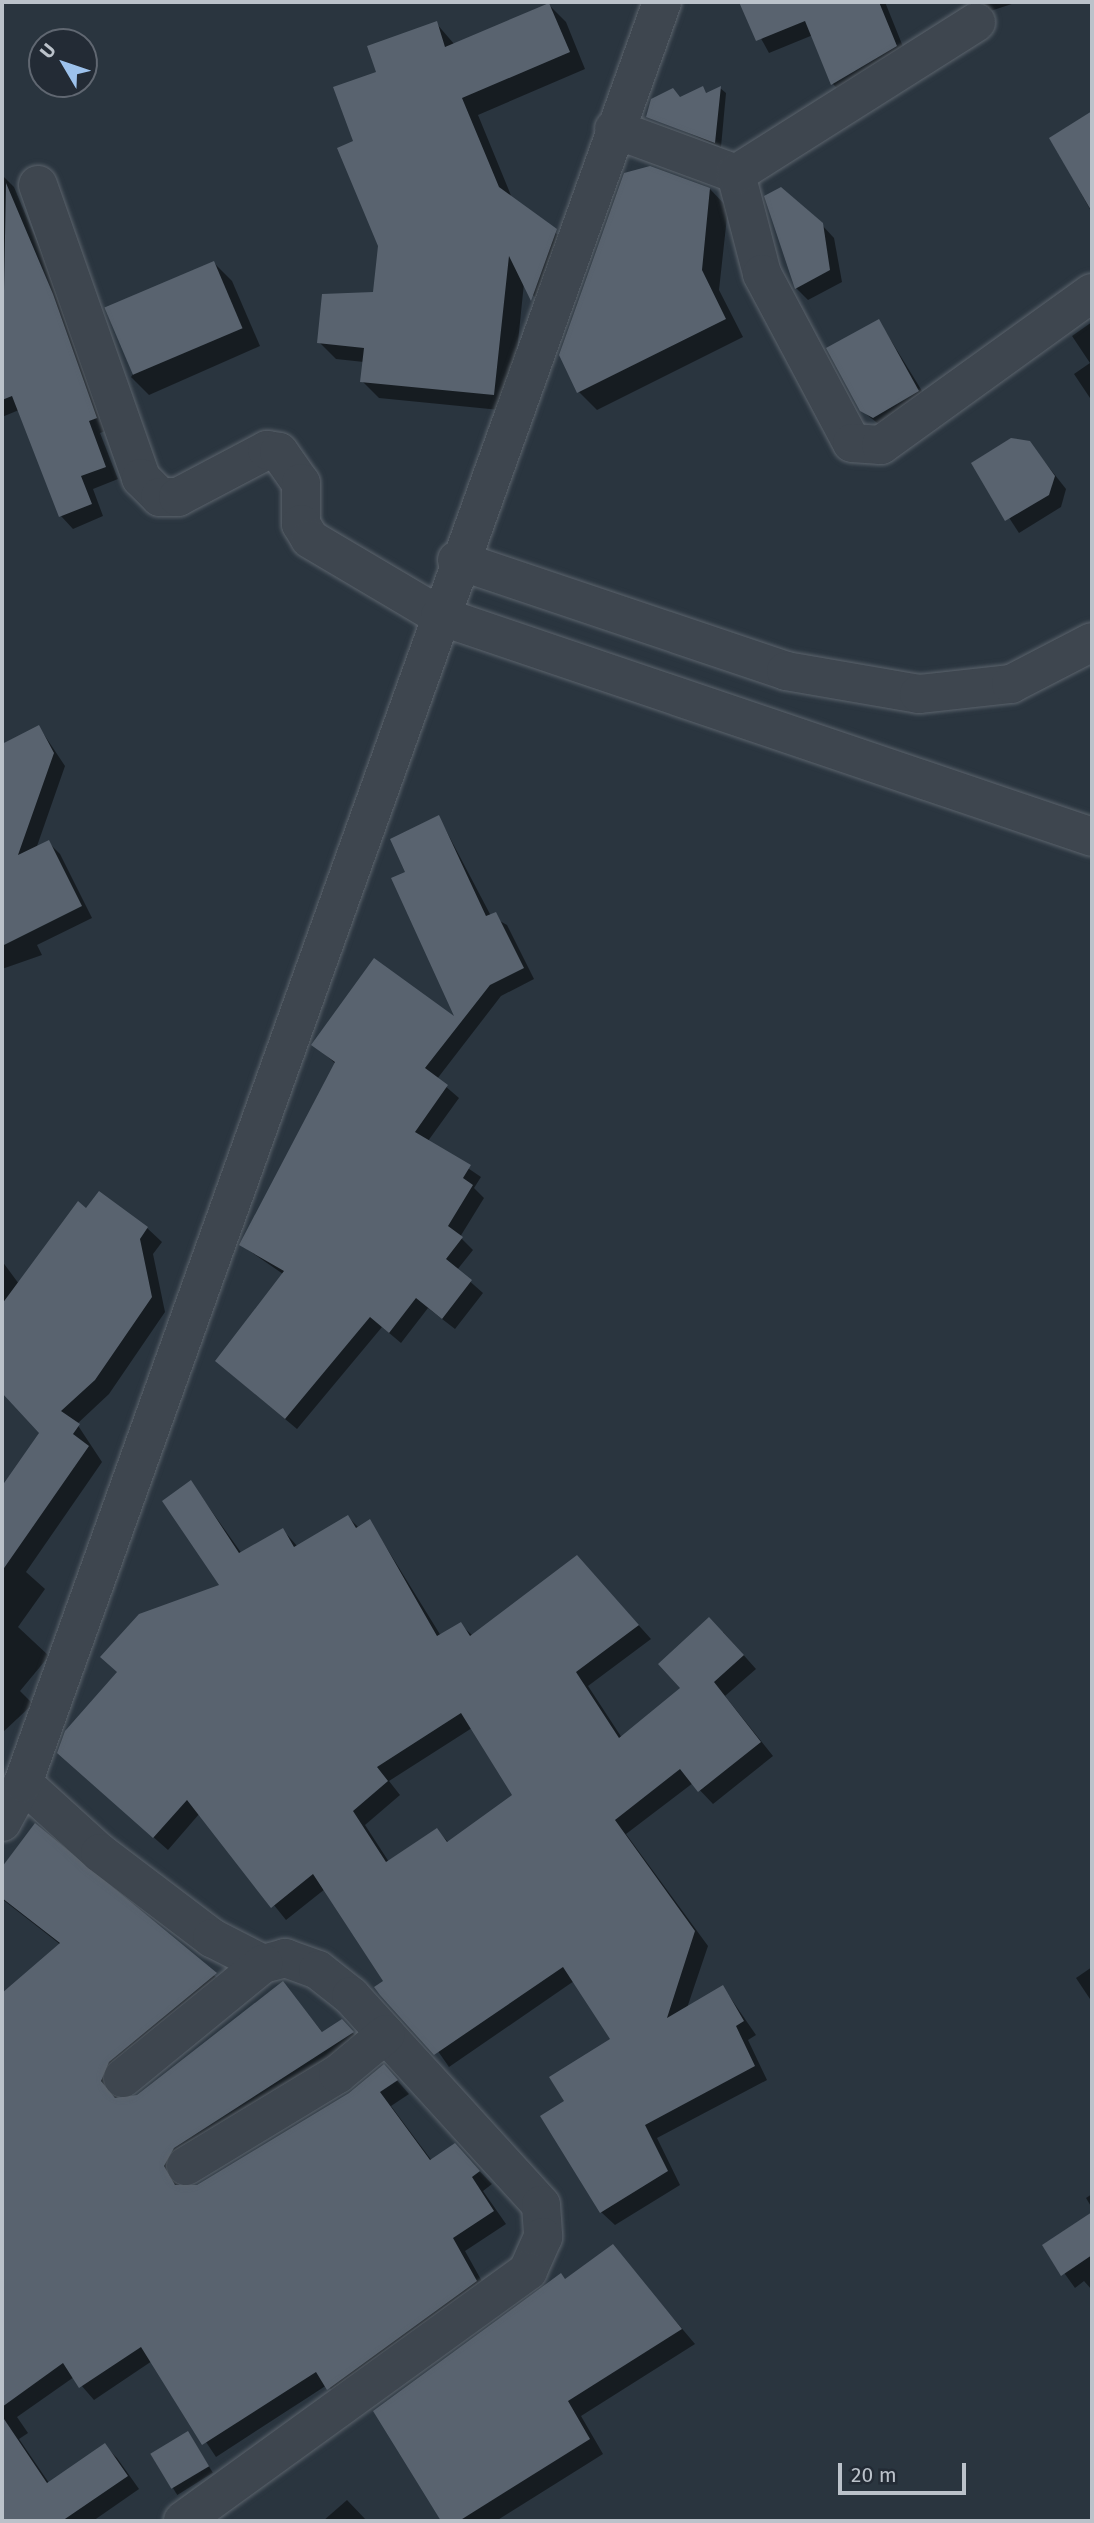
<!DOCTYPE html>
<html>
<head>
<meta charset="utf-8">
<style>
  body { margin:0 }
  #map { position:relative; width:1094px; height:2523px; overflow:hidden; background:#2a353f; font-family:"Fira Sans",sans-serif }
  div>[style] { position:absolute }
  .shadow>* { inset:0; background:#0007; transform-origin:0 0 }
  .building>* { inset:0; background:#59636f; transform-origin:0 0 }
  .roads { filter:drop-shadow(0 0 2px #5c646d) drop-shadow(0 0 2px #5c646d) }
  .street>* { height:38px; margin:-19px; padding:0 19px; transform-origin:19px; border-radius:19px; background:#3e464f }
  span { translate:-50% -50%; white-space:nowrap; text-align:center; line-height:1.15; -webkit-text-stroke:6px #232b35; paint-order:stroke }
  .frame { position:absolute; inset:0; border:4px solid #bbc2ca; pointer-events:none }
  .north { position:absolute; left:28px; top:28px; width:70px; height:70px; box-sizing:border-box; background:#232b35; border:2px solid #606771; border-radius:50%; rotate:309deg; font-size:19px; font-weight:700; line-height:28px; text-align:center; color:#bbc2ca }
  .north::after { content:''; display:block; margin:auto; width:24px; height:32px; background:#9dc2ec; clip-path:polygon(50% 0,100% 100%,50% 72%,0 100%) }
  .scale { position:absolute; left:838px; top:2463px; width:128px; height:32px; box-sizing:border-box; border:4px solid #bbc2ca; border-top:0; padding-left:9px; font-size:21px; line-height:24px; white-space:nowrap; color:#bbc2ca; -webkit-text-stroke:5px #232b35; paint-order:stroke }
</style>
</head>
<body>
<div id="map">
  <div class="shadow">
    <i style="clip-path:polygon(741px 2px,885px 2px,908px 59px,845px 97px,833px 84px,813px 35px,769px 53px)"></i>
    <i style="clip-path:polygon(969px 2px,1018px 2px,981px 14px)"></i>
    <i style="clip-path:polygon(549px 5px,566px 22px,585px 69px,478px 115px,512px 198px,573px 247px,549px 316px,524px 283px,511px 411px,379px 398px,362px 381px,364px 362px,336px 359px,319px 342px,375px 293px,380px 246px,355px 142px,379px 73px,436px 23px,455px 45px)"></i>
    <i style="clip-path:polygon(720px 88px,726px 93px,721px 147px,647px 115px)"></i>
    <i style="clip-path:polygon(1092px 113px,1092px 213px,1051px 139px)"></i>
    <i style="clip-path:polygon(2px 175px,14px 187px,65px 308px,108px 430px,100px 433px,118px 479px,93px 489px,103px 516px,73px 529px,61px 516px,19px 410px,2px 417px)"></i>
    <i style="clip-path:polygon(710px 189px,728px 208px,719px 290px,743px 337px,597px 410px,579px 392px)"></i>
    <i style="clip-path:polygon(821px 224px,834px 238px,842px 282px,808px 300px,796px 288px)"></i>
    <i style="clip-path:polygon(214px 263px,232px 281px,260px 346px,149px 395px,131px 377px)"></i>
    <i style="clip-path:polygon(879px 321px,930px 404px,886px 430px,861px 410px)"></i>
    <i style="clip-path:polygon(1092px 322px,1092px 401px,1074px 374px,1090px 363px,1072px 336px)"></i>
    <i style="clip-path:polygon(1029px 442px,1066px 489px,1061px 507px,1019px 533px,974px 464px)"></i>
    <i style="clip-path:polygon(39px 727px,65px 766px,36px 849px,48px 842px,60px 854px,92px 918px,37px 945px,42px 955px,2px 969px,2px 746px)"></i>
    <i style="clip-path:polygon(439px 817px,491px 916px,507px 925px,534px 979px,501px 996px,437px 1079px,459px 1098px,428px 1141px,481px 1177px,474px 1188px,484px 1198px,460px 1237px,473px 1250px,457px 1270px,483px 1293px,455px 1329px,428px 1308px,401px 1343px,382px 1327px,297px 1429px,229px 1372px,283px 1274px,241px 1245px,336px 1064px,314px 1045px,458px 1022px,407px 872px)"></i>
    <i style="clip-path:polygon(87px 1211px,147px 1228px,162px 1242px,153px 1254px,165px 1312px,109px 1394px,77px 1424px,102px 1462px,26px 1572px,45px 1589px,18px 1627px,49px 1656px,20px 1691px,33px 1704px,2px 1733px,2px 1489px,41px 1433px,2px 1390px,2px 1261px,19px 1284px)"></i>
    <i style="clip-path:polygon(evenodd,191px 1482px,242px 1554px,283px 1530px,298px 1547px,348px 1517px,359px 1528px,370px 1521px,441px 1636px,460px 1624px,473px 1636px,590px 1571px,651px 1639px,588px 1686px,622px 1738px,683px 1689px,723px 1632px,756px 1669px,725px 1696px,773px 1756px,713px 1804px,693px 1783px,626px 1834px,708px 1946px,687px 2008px,723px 1987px,756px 2035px,748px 2040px,767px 2080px,657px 2138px,680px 2185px,615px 2225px,601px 2212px,567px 2101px,612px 2040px,574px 1981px,449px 2067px,325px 1889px,286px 1920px,200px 1813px,168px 1850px,73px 1766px,221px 1586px,191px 1482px,472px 1728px,514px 1796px,449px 1843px,437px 1830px,389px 1862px,365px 1825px,400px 1795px,389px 1781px,472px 1728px)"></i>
    <i style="clip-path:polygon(35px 1826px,228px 1987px,121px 2074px,117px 2100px,138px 2097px,283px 1983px,323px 2033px,342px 2021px,365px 2046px,176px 2180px,180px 2186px,198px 2186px,396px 2079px,409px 2094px,391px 2106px,432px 2161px,467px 2158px,492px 2184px,483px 2191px,506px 2224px,465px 2251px,489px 2294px,341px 2401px,327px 2385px,216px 2457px,152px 2361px,94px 2400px,74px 2377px,17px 2417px,28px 2433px,19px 2439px,49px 2483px,104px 2445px,117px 2458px,139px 2489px,93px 2521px,2px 2521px,2px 1996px,61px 1945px,2px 1899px,2px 1870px)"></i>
    <i style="clip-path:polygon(1092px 1967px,1092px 2002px,1076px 1978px)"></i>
    <i style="clip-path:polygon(1092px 2194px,1092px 2208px,1086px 2198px)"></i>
    <i style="clip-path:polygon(1092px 2214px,1092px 2290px,1084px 2281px,1075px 2288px,1044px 2245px)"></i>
    <i style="clip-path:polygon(613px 2247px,695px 2344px,581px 2416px,603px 2454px,496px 2521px,443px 2521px,375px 2411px)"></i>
    <i style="left:188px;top:2433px;width:47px;height:42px;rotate:58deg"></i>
    <i style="clip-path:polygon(347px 2500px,367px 2521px,323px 2521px)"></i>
  </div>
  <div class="building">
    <i style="clip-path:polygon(739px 2px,879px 2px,897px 46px,831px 85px,805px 21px,756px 41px)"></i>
    <i style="clip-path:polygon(549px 3px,570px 52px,462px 98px,499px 187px,557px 229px,531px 301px,509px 256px,494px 395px,360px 382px,364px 348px,317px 343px,322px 294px,373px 292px,378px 246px,337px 148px,353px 141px,333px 87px,376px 72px,367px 46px,437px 21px,445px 47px)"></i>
    <i style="clip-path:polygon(703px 86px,706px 93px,721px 86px,715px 143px,646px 117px,651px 99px,673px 88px,680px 97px)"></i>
    <i style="clip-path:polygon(1092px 111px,1092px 212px,1049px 138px)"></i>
    <i style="clip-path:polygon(650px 166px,710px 188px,702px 270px,726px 319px,577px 393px,559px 355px,624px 173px)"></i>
    <i style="clip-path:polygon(6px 183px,53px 294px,97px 418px,89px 421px,106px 467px,81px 476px,92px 504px,59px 517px,12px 396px,2px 400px)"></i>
    <i style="clip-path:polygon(781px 187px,823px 223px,830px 270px,795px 289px,764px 196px)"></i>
    <i style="left:214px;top:261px;width:73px;height:119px;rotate:67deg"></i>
    <i style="clip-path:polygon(879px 319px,919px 391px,873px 418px,860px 411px,826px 348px)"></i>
    <i style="clip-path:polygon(1011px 438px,1030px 441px,1055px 476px,1049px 495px,1005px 521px,971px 463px)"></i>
    <i style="clip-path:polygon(39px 725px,54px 753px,18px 855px,49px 840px,82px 906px,2px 946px,2px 744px)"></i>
    <i style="clip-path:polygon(439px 815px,486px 916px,496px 912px,524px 968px,490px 985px,425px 1068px,448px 1085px,415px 1132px,471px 1165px,463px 1178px,473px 1185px,448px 1226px,463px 1237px,446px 1259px,472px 1280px,442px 1319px,416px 1298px,389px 1333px,370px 1317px,285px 1419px,215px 1361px,284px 1271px,239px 1245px,335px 1062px,311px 1045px,374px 958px,454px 1016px,391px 878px,405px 872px,390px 839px)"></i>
    <i style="clip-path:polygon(99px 1191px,148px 1227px,140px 1239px,152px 1297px,95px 1380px,61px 1411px,80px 1424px,73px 1434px,89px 1446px,2px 1571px,2px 1486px,39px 1433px,2px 1393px,2px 1304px,78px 1201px,86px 1208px)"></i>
    <i style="clip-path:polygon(evenodd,191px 1480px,239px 1553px,283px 1528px,294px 1547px,348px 1515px,356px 1528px,370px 1519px,437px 1636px,461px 1622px,470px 1636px,577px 1555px,639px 1625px,576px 1672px,619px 1738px,680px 1688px,658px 1664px,709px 1617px,744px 1655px,714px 1682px,761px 1742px,698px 1792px,680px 1769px,615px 1820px,695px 1931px,667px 2018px,723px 1985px,744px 2021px,736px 2026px,755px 2066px,645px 2125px,668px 2171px,600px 2213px,540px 2116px,564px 2101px,549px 2077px,610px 2039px,563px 1967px,434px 2055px,380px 1995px,374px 1987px,383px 1981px,313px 1874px,271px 1908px,187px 1800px,153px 1838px,57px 1753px,65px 1731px,117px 1672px,100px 1657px,139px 1614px,219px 1585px,162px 1501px,191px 1480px,461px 1713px,512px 1795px,447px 1842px,437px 1828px,386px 1862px,353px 1811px,388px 1781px,377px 1767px,461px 1713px)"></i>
    <i style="clip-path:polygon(35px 1823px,217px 1973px,109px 2062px,101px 2081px,115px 2098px,137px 2095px,283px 1981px,322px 2032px,342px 2019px,354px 2032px,174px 2148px,164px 2166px,175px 2185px,197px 2185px,349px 2093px,384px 2064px,398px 2080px,380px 2092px,430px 2160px,455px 2143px,480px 2171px,472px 2177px,494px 2211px,453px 2238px,477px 2281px,327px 2390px,316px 2372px,202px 2445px,141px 2347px,79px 2388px,63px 2363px,2px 2407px,2px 1993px,60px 1943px,2px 1898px,2px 1867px)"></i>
    <i style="clip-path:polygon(1092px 2212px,1092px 2255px,1061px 2276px,1042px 2245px)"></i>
    <i style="clip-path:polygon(613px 2244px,682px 2329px,568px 2401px,590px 2439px,459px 2521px,441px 2521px,373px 2411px,561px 2273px,565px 2279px)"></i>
    <i style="clip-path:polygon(2px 2416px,47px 2483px,105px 2443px,128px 2476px,62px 2521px,2px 2521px)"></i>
    <i style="left:188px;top:2431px;width:41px;height:44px;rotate:59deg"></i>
  </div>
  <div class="roads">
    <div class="street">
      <i style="left:614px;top:129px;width:130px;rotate:20.2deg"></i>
      <i style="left:736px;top:174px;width:103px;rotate:75.4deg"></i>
      <i style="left:762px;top:274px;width:191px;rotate:62deg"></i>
      <i style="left:852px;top:443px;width:29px;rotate:4deg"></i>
      <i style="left:881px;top:445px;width:260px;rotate:-35.8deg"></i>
      <i style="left:736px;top:174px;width:284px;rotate:-32.3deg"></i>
      <i style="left:38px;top:185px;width:311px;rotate:70.6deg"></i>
      <i style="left:141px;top:478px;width:27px;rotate:45deg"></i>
      <i style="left:160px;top:497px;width:18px"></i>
      <i style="left:178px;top:497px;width:101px;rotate:-27.8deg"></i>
      <i style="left:267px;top:450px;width:12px;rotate:9deg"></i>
      <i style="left:279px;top:452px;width:38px;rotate:55deg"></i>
      <i style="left:301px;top:483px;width:41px;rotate:90deg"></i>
      <i style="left:301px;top:524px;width:17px;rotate:59deg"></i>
      <i style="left:310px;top:539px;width:151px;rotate:30.6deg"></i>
      <i style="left:440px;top:616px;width:688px;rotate:18.72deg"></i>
      <i style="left:457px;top:560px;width:347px;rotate:18.6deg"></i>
      <i style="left:786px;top:671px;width:135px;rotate:9.8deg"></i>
      <i style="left:919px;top:694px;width:93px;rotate:-6.2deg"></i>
      <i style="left:1011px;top:684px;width:91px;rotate:-27.4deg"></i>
      <i style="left:23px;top:1783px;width:104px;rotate:42.3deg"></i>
      <i style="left:100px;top:1853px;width:141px;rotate:37.2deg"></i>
      <i style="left:212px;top:1938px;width:57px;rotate:27deg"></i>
      <i style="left:263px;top:1964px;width:23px;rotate:-15deg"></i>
      <i style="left:285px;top:1958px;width:35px;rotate:20deg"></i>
      <i style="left:318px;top:1970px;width:42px;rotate:38.2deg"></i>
      <i style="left:351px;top:1996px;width:282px;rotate:47.7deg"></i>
      <i style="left:541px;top:2205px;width:32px;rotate:86deg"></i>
      <i style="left:543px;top:2237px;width:37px;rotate:114deg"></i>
      <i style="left:528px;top:2271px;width:426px;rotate:144.1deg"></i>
      <i style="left:2px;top:1822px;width:44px;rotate:-61.7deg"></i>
      <i style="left:23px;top:1783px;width:1892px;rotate:-70.26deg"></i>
      <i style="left:123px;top:2078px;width:181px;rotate:-39.2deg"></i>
      <i style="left:186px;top:2166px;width:178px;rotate:-31.2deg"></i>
      <i style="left:338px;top:2074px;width:62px;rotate:-39.8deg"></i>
    </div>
  </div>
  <div class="frame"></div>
  <div class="north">U</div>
  <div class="scale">20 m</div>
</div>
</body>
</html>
